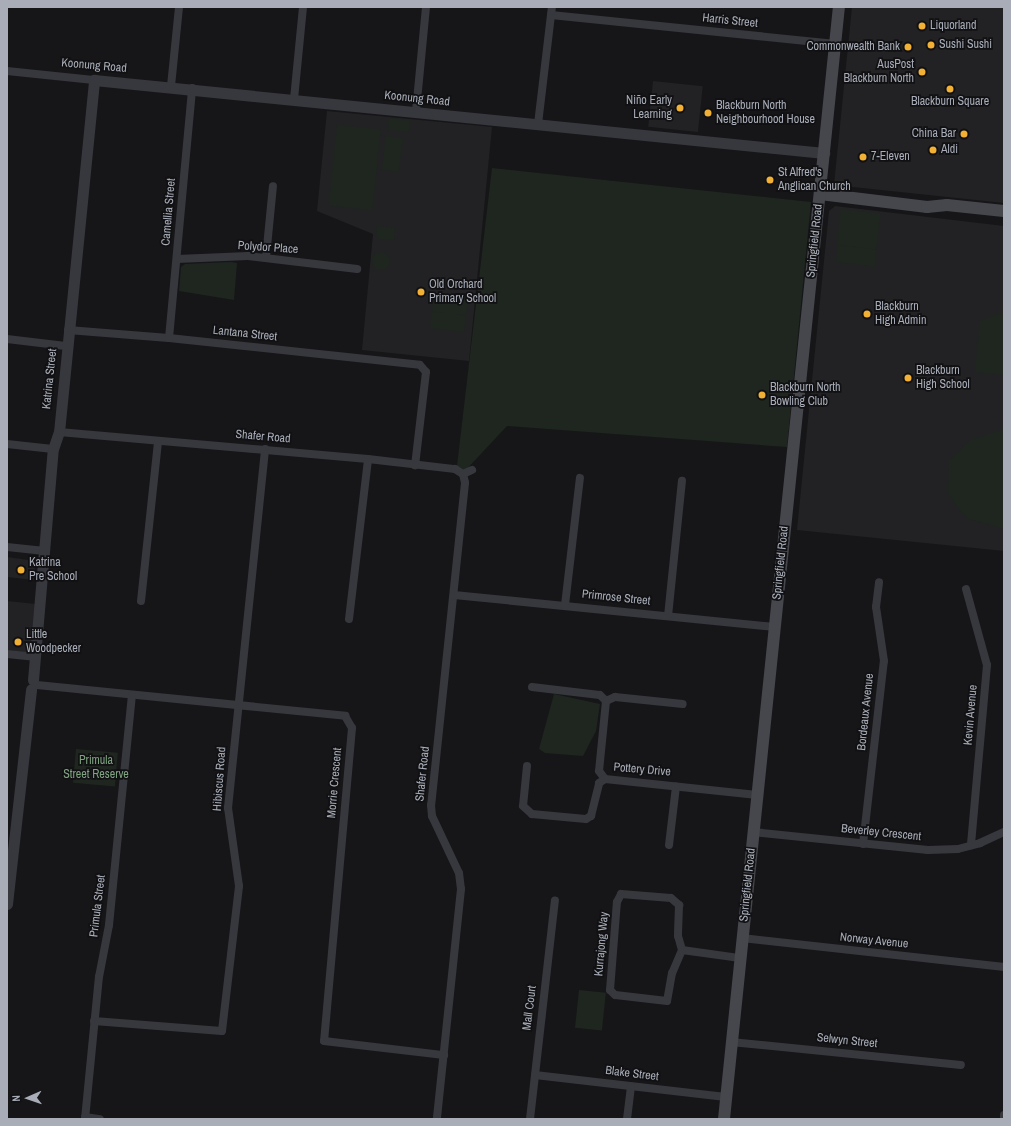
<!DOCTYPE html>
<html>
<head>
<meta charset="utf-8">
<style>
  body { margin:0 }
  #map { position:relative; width:1011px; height:1126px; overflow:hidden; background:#161618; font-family:"Archivo Narrow",sans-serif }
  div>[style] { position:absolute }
  .built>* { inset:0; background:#222225; transform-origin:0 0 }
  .green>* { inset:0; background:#1e261f; transform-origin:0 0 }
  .round { border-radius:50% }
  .minor>* { height:8px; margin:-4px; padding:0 4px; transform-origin:4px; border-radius:4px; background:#37383d }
  .tertiary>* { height:11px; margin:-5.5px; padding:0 5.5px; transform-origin:5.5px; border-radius:5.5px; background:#37383d }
  .secondary>* { height:12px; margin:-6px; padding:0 6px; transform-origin:6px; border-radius:6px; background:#45474d }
  .dots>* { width:11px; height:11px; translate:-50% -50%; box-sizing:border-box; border:2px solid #111113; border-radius:50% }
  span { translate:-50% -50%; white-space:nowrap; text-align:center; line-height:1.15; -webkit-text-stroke:3.5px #111113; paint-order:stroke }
  .street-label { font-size:12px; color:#a8adb8 }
  .poi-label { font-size:12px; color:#a8adb8 }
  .left { translate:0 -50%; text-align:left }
  .right { translate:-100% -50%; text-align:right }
  .park-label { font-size:12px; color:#7fa381 }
  .frame { position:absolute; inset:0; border:8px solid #a8adb8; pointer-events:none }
  .north { position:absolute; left:8px; top:1078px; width:40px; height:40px; -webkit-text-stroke:3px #111113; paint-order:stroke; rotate:268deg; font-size:11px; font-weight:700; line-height:16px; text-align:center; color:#a8adb8 }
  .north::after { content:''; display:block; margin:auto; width:14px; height:18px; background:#a8adb8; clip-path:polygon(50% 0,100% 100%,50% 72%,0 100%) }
</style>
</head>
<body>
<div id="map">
  <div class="built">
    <i style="clip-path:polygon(852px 7px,1004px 7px,1004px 203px,834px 185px)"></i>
    <i style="left:653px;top:81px;width:50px;height:46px;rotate:6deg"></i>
    <i style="clip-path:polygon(327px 111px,492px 127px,469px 361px,362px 350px,373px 234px,317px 211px)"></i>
    <i style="clip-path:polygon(835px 206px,1004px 226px,1004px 551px,797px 530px,829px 211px)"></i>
    <i style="clip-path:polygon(7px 557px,35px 561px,34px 580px,7px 577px)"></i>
    <i style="clip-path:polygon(7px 601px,36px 604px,31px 653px,7px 650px)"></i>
  </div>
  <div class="green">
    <i style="left:389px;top:118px;width:21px;height:12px;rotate:5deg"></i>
    <i style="left:337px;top:125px;width:44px;height:81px;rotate:6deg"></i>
    <i style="left:386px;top:136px;width:17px;height:34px;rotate:7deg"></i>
    <i style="clip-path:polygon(492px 168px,811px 202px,787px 447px,507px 426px,464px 472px,457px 466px)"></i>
    <i style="left:841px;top:209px;width:40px;height:36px;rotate:7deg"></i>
    <i style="clip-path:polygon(377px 226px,395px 228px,394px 240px,380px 239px,376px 235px)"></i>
    <i style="left:838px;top:245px;width:39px;height:17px;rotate:7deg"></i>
    <i class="round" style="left:372px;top:252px;width:18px;height:18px"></i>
    <i style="clip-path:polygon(231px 262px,237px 263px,234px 300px,179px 291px,181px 267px,185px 264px)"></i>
    <i style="clip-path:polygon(434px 295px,468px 299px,466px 315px,455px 314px,466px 316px,464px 332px,430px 328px,432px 312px,443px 313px,432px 311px)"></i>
    <i style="clip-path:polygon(1004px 312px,1004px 375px,975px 372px,980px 321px)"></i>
    <i style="clip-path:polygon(1004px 429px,1004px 529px,969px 519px,959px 510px,948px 493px,949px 461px,971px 440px)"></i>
    <i style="clip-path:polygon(554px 694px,600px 704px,596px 731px,583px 756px,545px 753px,539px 749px)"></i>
    <i style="left:76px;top:749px;width:42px;height:34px;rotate:5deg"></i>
    <i style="left:579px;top:990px;width:27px;height:38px;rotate:6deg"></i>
  </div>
  <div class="minor">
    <i style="left:551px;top:15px;width:286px;rotate:5.8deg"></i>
    <i style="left:7px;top:71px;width:87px;rotate:5.9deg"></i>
    <i style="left:171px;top:86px;width:79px;rotate:-84.2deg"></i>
    <i style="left:294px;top:99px;width:92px;rotate:-84.4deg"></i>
    <i style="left:416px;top:111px;width:104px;rotate:-84.5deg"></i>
    <i style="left:538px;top:124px;width:118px;rotate:-83.2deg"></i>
    <i style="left:266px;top:257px;width:71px;rotate:-84.4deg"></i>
    <i style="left:177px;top:259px;width:71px;rotate:-2.4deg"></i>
    <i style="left:248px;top:256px;width:110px;rotate:6.8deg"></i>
    <i style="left:68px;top:330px;width:101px;rotate:4.5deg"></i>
    <i style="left:169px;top:338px;width:252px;rotate:6.1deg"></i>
    <i style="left:420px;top:365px;width:9px;rotate:49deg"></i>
    <i style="left:426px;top:372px;width:94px;rotate:96.7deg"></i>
    <i style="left:169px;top:338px;width:251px;rotate:-84.7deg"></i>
    <i style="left:7px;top:339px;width:59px;rotate:6.8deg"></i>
    <i style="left:59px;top:432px;width:310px;rotate:5deg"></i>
    <i style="left:368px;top:459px;width:88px;rotate:6.6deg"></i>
    <i style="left:455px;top:469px;width:9px;rotate:32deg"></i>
    <i style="left:463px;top:474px;width:9px;rotate:77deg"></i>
    <i style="left:465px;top:483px;width:324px;rotate:96deg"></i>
    <i style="left:431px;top:805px;width:11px;rotate:85deg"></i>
    <i style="left:432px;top:816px;width:63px;rotate:64.7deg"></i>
    <i style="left:459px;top:873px;width:16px;rotate:83deg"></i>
    <i style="left:461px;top:889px;width:231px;rotate:96deg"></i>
    <i style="left:7px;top:444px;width:46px;rotate:6.2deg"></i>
    <i style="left:463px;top:474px;width:10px;rotate:-24deg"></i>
    <i style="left:7px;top:547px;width:38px;rotate:6deg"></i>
    <i style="left:966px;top:589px;width:79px;rotate:74.6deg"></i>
    <i style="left:987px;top:665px;width:181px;rotate:95.1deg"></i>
    <i style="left:454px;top:595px;width:323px;rotate:5.7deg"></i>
    <i style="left:141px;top:601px;width:160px;rotate:-83.9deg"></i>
    <i style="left:565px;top:605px;width:128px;rotate:-83.3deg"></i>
    <i style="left:668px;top:616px;width:136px;rotate:-84.1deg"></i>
    <i style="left:349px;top:619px;width:161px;rotate:-83.2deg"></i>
    <i style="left:7px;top:654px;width:27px;rotate:6deg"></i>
    <i style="left:37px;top:685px;width:310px;rotate:5.7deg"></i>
    <i style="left:345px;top:716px;width:14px;rotate:60deg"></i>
    <i style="left:352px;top:728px;width:314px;rotate:95.1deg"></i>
    <i style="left:324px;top:1041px;width:121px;rotate:6.7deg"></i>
    <i style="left:532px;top:687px;width:68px;rotate:6.7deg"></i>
    <i style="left:600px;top:695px;width:8px;rotate:45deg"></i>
    <i style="left:606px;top:701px;width:10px;rotate:-24deg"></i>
    <i style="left:615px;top:697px;width:68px;rotate:5.9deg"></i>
    <i style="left:606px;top:701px;width:70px;rotate:95.7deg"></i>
    <i style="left:599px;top:771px;width:10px;rotate:53deg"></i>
    <i style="left:605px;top:779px;width:153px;rotate:6deg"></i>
    <i style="left:527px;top:766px;width:40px;rotate:95.7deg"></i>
    <i style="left:523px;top:806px;width:12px;rotate:42deg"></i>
    <i style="left:532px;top:814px;width:54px;rotate:5.3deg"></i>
    <i style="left:586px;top:819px;width:6px;rotate:-31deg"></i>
    <i style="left:591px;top:816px;width:34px;rotate:-76deg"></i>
    <i style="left:599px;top:783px;width:7px;rotate:-34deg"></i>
    <i style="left:753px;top:832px;width:176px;rotate:5.9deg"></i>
    <i style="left:928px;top:850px;width:30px;rotate:-2deg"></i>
    <i style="left:958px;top:849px;width:23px;rotate:-15deg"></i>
    <i style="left:980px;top:843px;width:26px;rotate:-25deg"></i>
    <i style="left:863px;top:844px;width:184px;rotate:-83.5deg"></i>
    <i style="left:884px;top:661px;width:55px;rotate:-98.4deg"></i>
    <i style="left:876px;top:607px;width:25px;rotate:-83deg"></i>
    <i style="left:669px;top:845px;width:59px;rotate:-83.2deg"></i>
    <i style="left:621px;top:894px;width:50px;rotate:4.6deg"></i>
    <i style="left:671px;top:898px;width:11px;rotate:41deg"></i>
    <i style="left:679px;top:905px;width:31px;rotate:92deg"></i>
    <i style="left:678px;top:936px;width:15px;rotate:74deg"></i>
    <i style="left:682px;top:950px;width:25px;rotate:113deg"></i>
    <i style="left:672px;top:973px;width:28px;rotate:100deg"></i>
    <i style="left:667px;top:1001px;width:52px;rotate:-173.4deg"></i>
    <i style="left:615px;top:995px;width:7px;rotate:-135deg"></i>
    <i style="left:610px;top:990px;width:88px;rotate:-85.5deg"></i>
    <i style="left:617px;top:902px;width:9px;rotate:-63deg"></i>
    <i style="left:742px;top:938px;width:264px;rotate:6.3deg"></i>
    <i style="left:682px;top:950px;width:59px;rotate:7.9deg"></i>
    <i style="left:94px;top:1021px;width:128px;rotate:4.5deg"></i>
    <i style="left:222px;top:1031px;width:146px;rotate:-83.3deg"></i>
    <i style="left:239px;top:886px;width:79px;rotate:-98deg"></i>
    <i style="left:228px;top:808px;width:361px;rotate:-84.1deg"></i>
    <i style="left:731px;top:1042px;width:231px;rotate:5.7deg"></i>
    <i style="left:535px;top:1075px;width:192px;rotate:6.6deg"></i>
    <i style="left:85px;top:1117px;width:15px;rotate:8deg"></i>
    <i style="left:85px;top:1119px;width:143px;rotate:-84.4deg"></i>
    <i style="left:99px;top:977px;width:53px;rotate:-79.1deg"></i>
    <i style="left:109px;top:925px;width:231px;rotate:-84.3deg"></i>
    <i style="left:530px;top:1119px;width:220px;rotate:-83.5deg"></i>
    <i style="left:627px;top:1119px;width:33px;rotate:-83deg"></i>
    <i style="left:1004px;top:1119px;width:4px;rotate:-90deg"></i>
  </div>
  <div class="tertiary">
    <i style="left:33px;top:680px;width:232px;rotate:-85.1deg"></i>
    <i style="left:53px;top:449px;width:18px;rotate:-71deg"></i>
    <i style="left:59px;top:432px;width:354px;rotate:-84.3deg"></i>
    <i style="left:94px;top:80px;width:734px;rotate:5.71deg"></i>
    <i style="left:7px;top:904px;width:216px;rotate:-83.6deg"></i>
  </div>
  <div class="secondary">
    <i style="left:820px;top:194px;width:108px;rotate:6.9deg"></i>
    <i style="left:927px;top:207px;width:20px;rotate:-6deg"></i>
    <i style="left:947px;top:205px;width:57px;rotate:6deg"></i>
    <i style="left:724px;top:1119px;width:1118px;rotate:-84.1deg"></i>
  </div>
  <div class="dots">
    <i style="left:922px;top:26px;background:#f2b134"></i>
    <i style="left:931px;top:45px;background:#f2b134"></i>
    <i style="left:908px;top:47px;background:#f2b134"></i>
    <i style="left:922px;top:72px;background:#f2b134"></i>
    <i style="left:950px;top:89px;background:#f2b134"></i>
    <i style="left:680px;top:108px;background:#f2b134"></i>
    <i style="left:708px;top:113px;background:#f2b134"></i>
    <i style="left:964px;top:134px;background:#f2b134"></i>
    <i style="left:933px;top:150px;background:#f2b134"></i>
    <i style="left:863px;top:157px;background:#f2b134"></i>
    <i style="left:770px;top:180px;background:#f2b134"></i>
    <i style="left:421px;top:292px;background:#f2b134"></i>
    <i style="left:867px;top:314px;background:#f2b134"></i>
    <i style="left:908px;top:378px;background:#f2b134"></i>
    <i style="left:762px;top:395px;background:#f2b134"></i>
    <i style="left:21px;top:570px;background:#f2b134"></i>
    <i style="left:18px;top:642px;background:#f2b134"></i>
  </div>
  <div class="street-label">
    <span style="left:730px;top:21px;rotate:6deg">Harris Street</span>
    <span style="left:94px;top:66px;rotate:5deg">Koonung Road</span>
    <span style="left:417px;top:99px;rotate:6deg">Koonung Road</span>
    <span style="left:169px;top:212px;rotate:-85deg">Camellia Street</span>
    <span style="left:815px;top:241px;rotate:-84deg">Springfield Road</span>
    <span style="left:268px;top:248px;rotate:4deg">Polydor Place</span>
    <span style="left:245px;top:334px;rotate:6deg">Lantana Street</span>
    <span style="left:50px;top:379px;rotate:-84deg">Katrina Street</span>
    <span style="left:263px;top:437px;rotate:5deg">Shafer Road</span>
    <span style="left:781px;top:563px;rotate:-84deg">Springfield Road</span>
    <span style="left:616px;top:598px;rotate:6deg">Primrose Street</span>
    <span style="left:866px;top:712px;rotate:-84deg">Bordeaux Avenue</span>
    <span style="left:971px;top:715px;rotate:-85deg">Kevin Avenue</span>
    <span style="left:642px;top:770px;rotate:5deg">Pottery Drive</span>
    <span style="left:423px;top:774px;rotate:-84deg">Shafer Road</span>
    <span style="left:220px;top:779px;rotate:-86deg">Hibiscus Road</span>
    <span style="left:335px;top:783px;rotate:-85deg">Morrie Crescent</span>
    <span style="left:881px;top:833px;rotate:6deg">Beverley Crescent</span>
    <span style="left:748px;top:885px;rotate:-84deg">Springfield Road</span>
    <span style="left:98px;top:906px;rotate:-83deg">Primula Street</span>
    <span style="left:874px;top:941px;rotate:6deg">Norway Avenue</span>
    <span style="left:602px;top:944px;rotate:-85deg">Kurrajong Way</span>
    <span style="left:530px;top:1008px;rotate:-83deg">Mall Court</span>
    <span style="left:847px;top:1041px;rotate:6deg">Selwyn Street</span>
    <span style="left:632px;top:1074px;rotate:7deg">Blake Street</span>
  </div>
  <div class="poi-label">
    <span class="left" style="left:930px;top:26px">Liquorland</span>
    <span class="left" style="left:939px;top:45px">Sushi Sushi</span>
    <span class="right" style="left:900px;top:47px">Commonwealth Bank</span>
    <span class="right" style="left:914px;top:72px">AusPost<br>Blackburn North</span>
    <span class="right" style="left:672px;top:108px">Niño Early<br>Learning</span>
    <span style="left:950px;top:102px">Blackburn Square</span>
    <span class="left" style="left:716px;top:113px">Blackburn North<br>Neighbourhood House</span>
    <span class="right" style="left:956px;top:134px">China Bar</span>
    <span class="left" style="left:941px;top:150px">Aldi</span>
    <span class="left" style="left:871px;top:157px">7-Eleven</span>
    <span class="left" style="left:778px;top:180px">St Alfred's<br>Anglican Church</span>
    <span class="left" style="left:429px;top:292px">Old Orchard<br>Primary School</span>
    <span class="left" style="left:875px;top:314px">Blackburn<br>High Admin</span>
    <span class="left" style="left:916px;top:378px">Blackburn<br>High School</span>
    <span class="left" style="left:770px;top:395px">Blackburn North<br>Bowling Club</span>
    <span class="left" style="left:29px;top:570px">Katrina<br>Pre School</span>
    <span class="left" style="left:26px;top:642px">Little<br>Woodpecker</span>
  </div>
  <div class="park-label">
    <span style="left:96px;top:768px">Primula<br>Street Reserve</span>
  </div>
  <div class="frame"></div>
  <div class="north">N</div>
</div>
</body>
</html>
